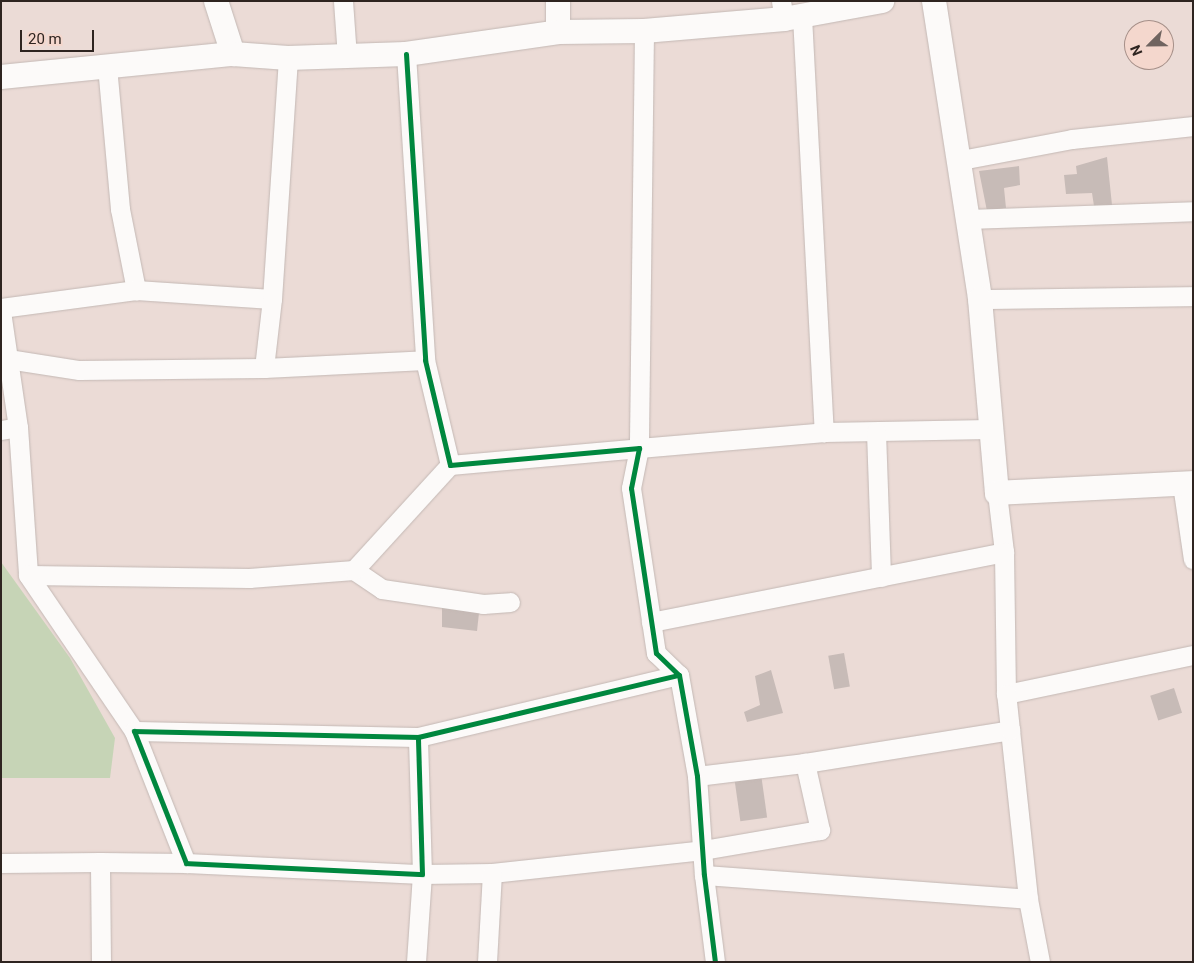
<!DOCTYPE html>
<html>
<head>
<meta charset="utf-8">
<style>
  body { margin:0 }
  #map { position:relative; width:1194px; height:963px; overflow:hidden; background:#ebdbd6; font-family:Roboto,sans-serif }
  div>[style] { position:absolute }
  .green>* { inset:0; background:#c6d4b6 }
  .building>* { inset:0; background:#c7bbb7; transform-origin:0 0 }
  .roads { filter:drop-shadow(0 0 1px #c3b8b4) drop-shadow(0 0 1px #c3b8b4) }
  .minor>* { height:19px; margin:-9.5px; padding:0 9.5px; transform-origin:9.5px; border-radius:9.5px; background:#fcfaf9 }
  .tertiary>* { height:24px; margin:-12px; padding:0 12px; transform-origin:12px; border-radius:12px; background:#fcfaf9 }
  .cycleway>* { height:5px; margin:-2.5px; padding:0 2.5px; transform-origin:2.5px; border-radius:2.5px; background:#00873e }
  span { translate:-50% -50%; white-space:nowrap; text-align:center; line-height:1.15; -webkit-text-stroke:4px #f4d7cd; paint-order:stroke }
  .frame { position:absolute; inset:0; border:2px solid #2e2420; pointer-events:none }
  .north { position:absolute; left:1124px; top:20px; width:50px; height:50px; box-sizing:border-box; background:#f4d7cd; border:1px solid #a58f88; border-radius:50%; rotate:247deg; font-size:14px; font-weight:700; line-height:20px; text-align:center; color:#2e2420 }
  .north::after { content:''; display:block; margin:auto; width:18px; height:22px; background:#706460; clip-path:polygon(50% 0,100% 100%,50% 72%,0 100%) }
  .scale { position:absolute; left:20px; top:30px; width:74px; height:22px; box-sizing:border-box; border:2px solid #2e2420; border-top:0; padding-left:6px; font-size:15px; line-height:18px; white-space:nowrap; color:#2e2420; -webkit-text-stroke:4px #f4d7cd; paint-order:stroke }
</style>
</head>
<body>
<div id="map">
  <div class="green">
    <i style="clip-path:polygon(1px 562px,70px 658px,115px 738px,110px 778px,1px 778px)"></i>
  </div>
  <div class="building">
    <i style="clip-path:polygon(1107px 157px,1112px 205px,1094px 206px,1092px 193px,1066px 194px,1064px 175px,1077px 174px,1076px 166px)"></i>
    <i style="clip-path:polygon(1019px 166px,1020px 185px,1004px 188px,1006px 208px,987px 211px,979px 171px)"></i>
    <i style="clip-path:polygon(442px 606px,479px 613px,477px 631px,442px 627px)"></i>
    <i style="left:844px;top:653px;width:34px;height:16px;rotate:80deg"></i>
    <i style="clip-path:polygon(771px 670px,783px 713px,747px 722px,744px 712px,760px 705px,755px 676px)"></i>
    <i style="left:1174px;top:688px;width:26px;height:25px;rotate:72deg"></i>
    <i style="left:761px;top:774px;width:44px;height:27px;rotate:82deg"></i>
  </div>
  <div class="roads">
    <div class="minor">
      <i style="left:343px;top:1px;width:56px;rotate:85.9deg"></i>
      <i style="left:781px;top:1px;width:18px;rotate:81deg"></i>
      <i style="left:802px;top:16px;width:417px;rotate:87deg"></i>
      <i style="left:644px;top:31px;width:417px;rotate:90.7deg"></i>
      <i style="left:639px;top:448px;width:186px;rotate:-4.9deg"></i>
      <i style="left:824px;top:432px;width:165px;rotate:-1deg"></i>
      <i style="left:406px;top:54px;width:307px;rotate:86.4deg"></i>
      <i style="left:425px;top:360px;width:108px;rotate:76.6deg"></i>
      <i style="left:450px;top:465px;width:190px;rotate:-5.1deg"></i>
      <i style="left:639px;top:448px;width:41px;rotate:101.3deg"></i>
      <i style="left:631px;top:488px;width:167px;rotate:81.4deg"></i>
      <i style="left:656px;top:653px;width:32px;rotate:44deg"></i>
      <i style="left:679px;top:675px;width:103px;rotate:79.9deg"></i>
      <i style="left:697px;top:776px;width:99px;rotate:86deg"></i>
      <i style="left:704px;top:875px;width:88px;rotate:82.8deg"></i>
      <i style="left:107px;top:66px;width:144px;rotate:84.8deg"></i>
      <i style="left:120px;top:209px;width:83px;rotate:78.8deg"></i>
      <i style="left:961px;top:160px;width:113px;rotate:-10.7deg"></i>
      <i style="left:1072px;top:139px;width:122px;rotate:-6.1deg"></i>
      <i style="left:968px;top:219px;width:225px;rotate:-2deg"></i>
      <i style="left:980px;top:299px;width:213px;rotate:-0.8deg"></i>
      <i style="left:1px;top:308px;width:136px;rotate:-7.6deg"></i>
      <i style="left:136px;top:290px;width:136px;rotate:3.8deg"></i>
      <i style="left:1px;top:311px;width:117px;rotate:81.7deg"></i>
      <i style="left:8px;top:359px;width:72px;rotate:8.8deg"></i>
      <i style="left:79px;top:370px;width:185px;rotate:-0.6deg"></i>
      <i style="left:264px;top:368px;width:161px;rotate:-2.8deg"></i>
      <i style="left:264px;top:368px;width:69px;rotate:-83.4deg"></i>
      <i style="left:272px;top:299px;width:242px;rotate:-86.2deg"></i>
      <i style="left:1px;top:430px;width:17px;rotate:-10deg"></i>
      <i style="left:18px;top:427px;width:148px;rotate:86.1deg"></i>
      <i style="left:28px;top:575px;width:189px;rotate:55.8deg"></i>
      <i style="left:876px;top:432px;width:145px;rotate:88deg"></i>
      <i style="left:1182px;top:484px;width:76px;rotate:81.7deg"></i>
      <i style="left:997px;top:493px;width:59px;rotate:83.2deg"></i>
      <i style="left:1004px;top:552px;width:142px;rotate:89.2deg"></i>
      <i style="left:1006px;top:694px;width:191px;rotate:-11.8deg"></i>
      <i style="left:354px;top:570px;width:34px;rotate:34deg"></i>
      <i style="left:382px;top:589px;width:102px;rotate:8.4deg"></i>
      <i style="left:483px;top:604px;width:27px;rotate:-4deg"></i>
      <i style="left:28px;top:575px;width:221px;rotate:0.8deg"></i>
      <i style="left:249px;top:578px;width:105px;rotate:-4.4deg"></i>
      <i style="left:354px;top:570px;width:142px;rotate:-47.6deg"></i>
      <i style="left:651px;top:622px;width:360px;rotate:-11.2deg"></i>
      <i style="left:1010px;top:730px;width:170px;rotate:83.9deg"></i>
      <i style="left:1028px;top:899px;width:64px;rotate:79.2deg"></i>
      <i style="left:418px;top:737px;width:284px;rotate:-178.8deg"></i>
      <i style="left:134px;top:731px;width:142px;rotate:68.5deg"></i>
      <i style="left:186px;top:863px;width:236px;rotate:2.7deg"></i>
      <i style="left:422px;top:874px;width:137px;rotate:-91.7deg"></i>
      <i style="left:418px;top:737px;width:268px;rotate:-13.4deg"></i>
      <i style="left:697px;top:776px;width:109px;rotate:-6.9deg"></i>
      <i style="left:805px;top:763px;width:208px;rotate:-9.1deg"></i>
      <i style="left:1010px;top:730px;width:36px;rotate:-96deg"></i>
      <i style="left:1px;top:863px;width:99px;rotate:-0.6deg"></i>
      <i style="left:704px;top:875px;width:325px;rotate:4.2deg"></i>
      <i style="left:101px;top:962px;width:100px;rotate:-90.6deg"></i>
      <i style="left:100px;top:862px;width:86px;rotate:0.7deg"></i>
      <i style="left:416px;top:962px;width:88px;rotate:-86.1deg"></i>
      <i style="left:422px;top:874px;width:70px;rotate:-0.8deg"></i>
      <i style="left:492px;top:873px;width:212px;rotate:-6.2deg"></i>
      <i style="left:703px;top:850px;width:119px;rotate:-9.7deg"></i>
      <i style="left:820px;top:830px;width:69px;rotate:-102.6deg"></i>
      <i style="left:487px;top:962px;width:89px;rotate:-86.8deg"></i>
    </div>
    <div class="tertiary">
      <i style="left:216px;top:1px;width:56px;rotate:72.2deg"></i>
      <i style="left:934px;top:1px;width:302px;rotate:81.2deg"></i>
      <i style="left:980px;top:299px;width:195px;rotate:85deg"></i>
      <i style="left:997px;top:493px;width:196px;rotate:-2.9deg"></i>
      <i style="left:558px;top:32px;width:31px;rotate:-90deg"></i>
      <i style="left:1px;top:77px;width:233px;rotate:-5.7deg"></i>
      <i style="left:233px;top:54px;width:55px;rotate:4.2deg"></i>
      <i style="left:288px;top:58px;width:118px;rotate:-1.9deg"></i>
      <i style="left:406px;top:54px;width:154px;rotate:-8.2deg"></i>
      <i style="left:558px;top:32px;width:86px;rotate:-0.7deg"></i>
      <i style="left:644px;top:31px;width:141px;rotate:-4.9deg"></i>
      <i style="left:784px;top:19px;width:100px;rotate:-10.4deg"></i>
    </div>
  </div>
  <div class="cycleway">
    <i style="left:406px;top:54px;width:307px;rotate:86.4deg"></i>
    <i style="left:425px;top:360px;width:108px;rotate:76.6deg"></i>
    <i style="left:450px;top:465px;width:190px;rotate:-5.1deg"></i>
    <i style="left:639px;top:448px;width:41px;rotate:101.3deg"></i>
    <i style="left:631px;top:488px;width:167px;rotate:81.4deg"></i>
    <i style="left:656px;top:653px;width:32px;rotate:44deg"></i>
    <i style="left:679px;top:675px;width:103px;rotate:79.9deg"></i>
    <i style="left:697px;top:776px;width:99px;rotate:86deg"></i>
    <i style="left:704px;top:875px;width:88px;rotate:82.8deg"></i>
    <i style="left:418px;top:737px;width:284px;rotate:-178.8deg"></i>
    <i style="left:134px;top:731px;width:142px;rotate:68.5deg"></i>
    <i style="left:186px;top:863px;width:236px;rotate:2.7deg"></i>
    <i style="left:422px;top:874px;width:137px;rotate:-91.7deg"></i>
    <i style="left:418px;top:737px;width:268px;rotate:-13.4deg"></i>
  </div>
  <div class="frame"></div>
  <div class="north">N</div>
  <div class="scale">20 m</div>
</div>
</body>
</html>
